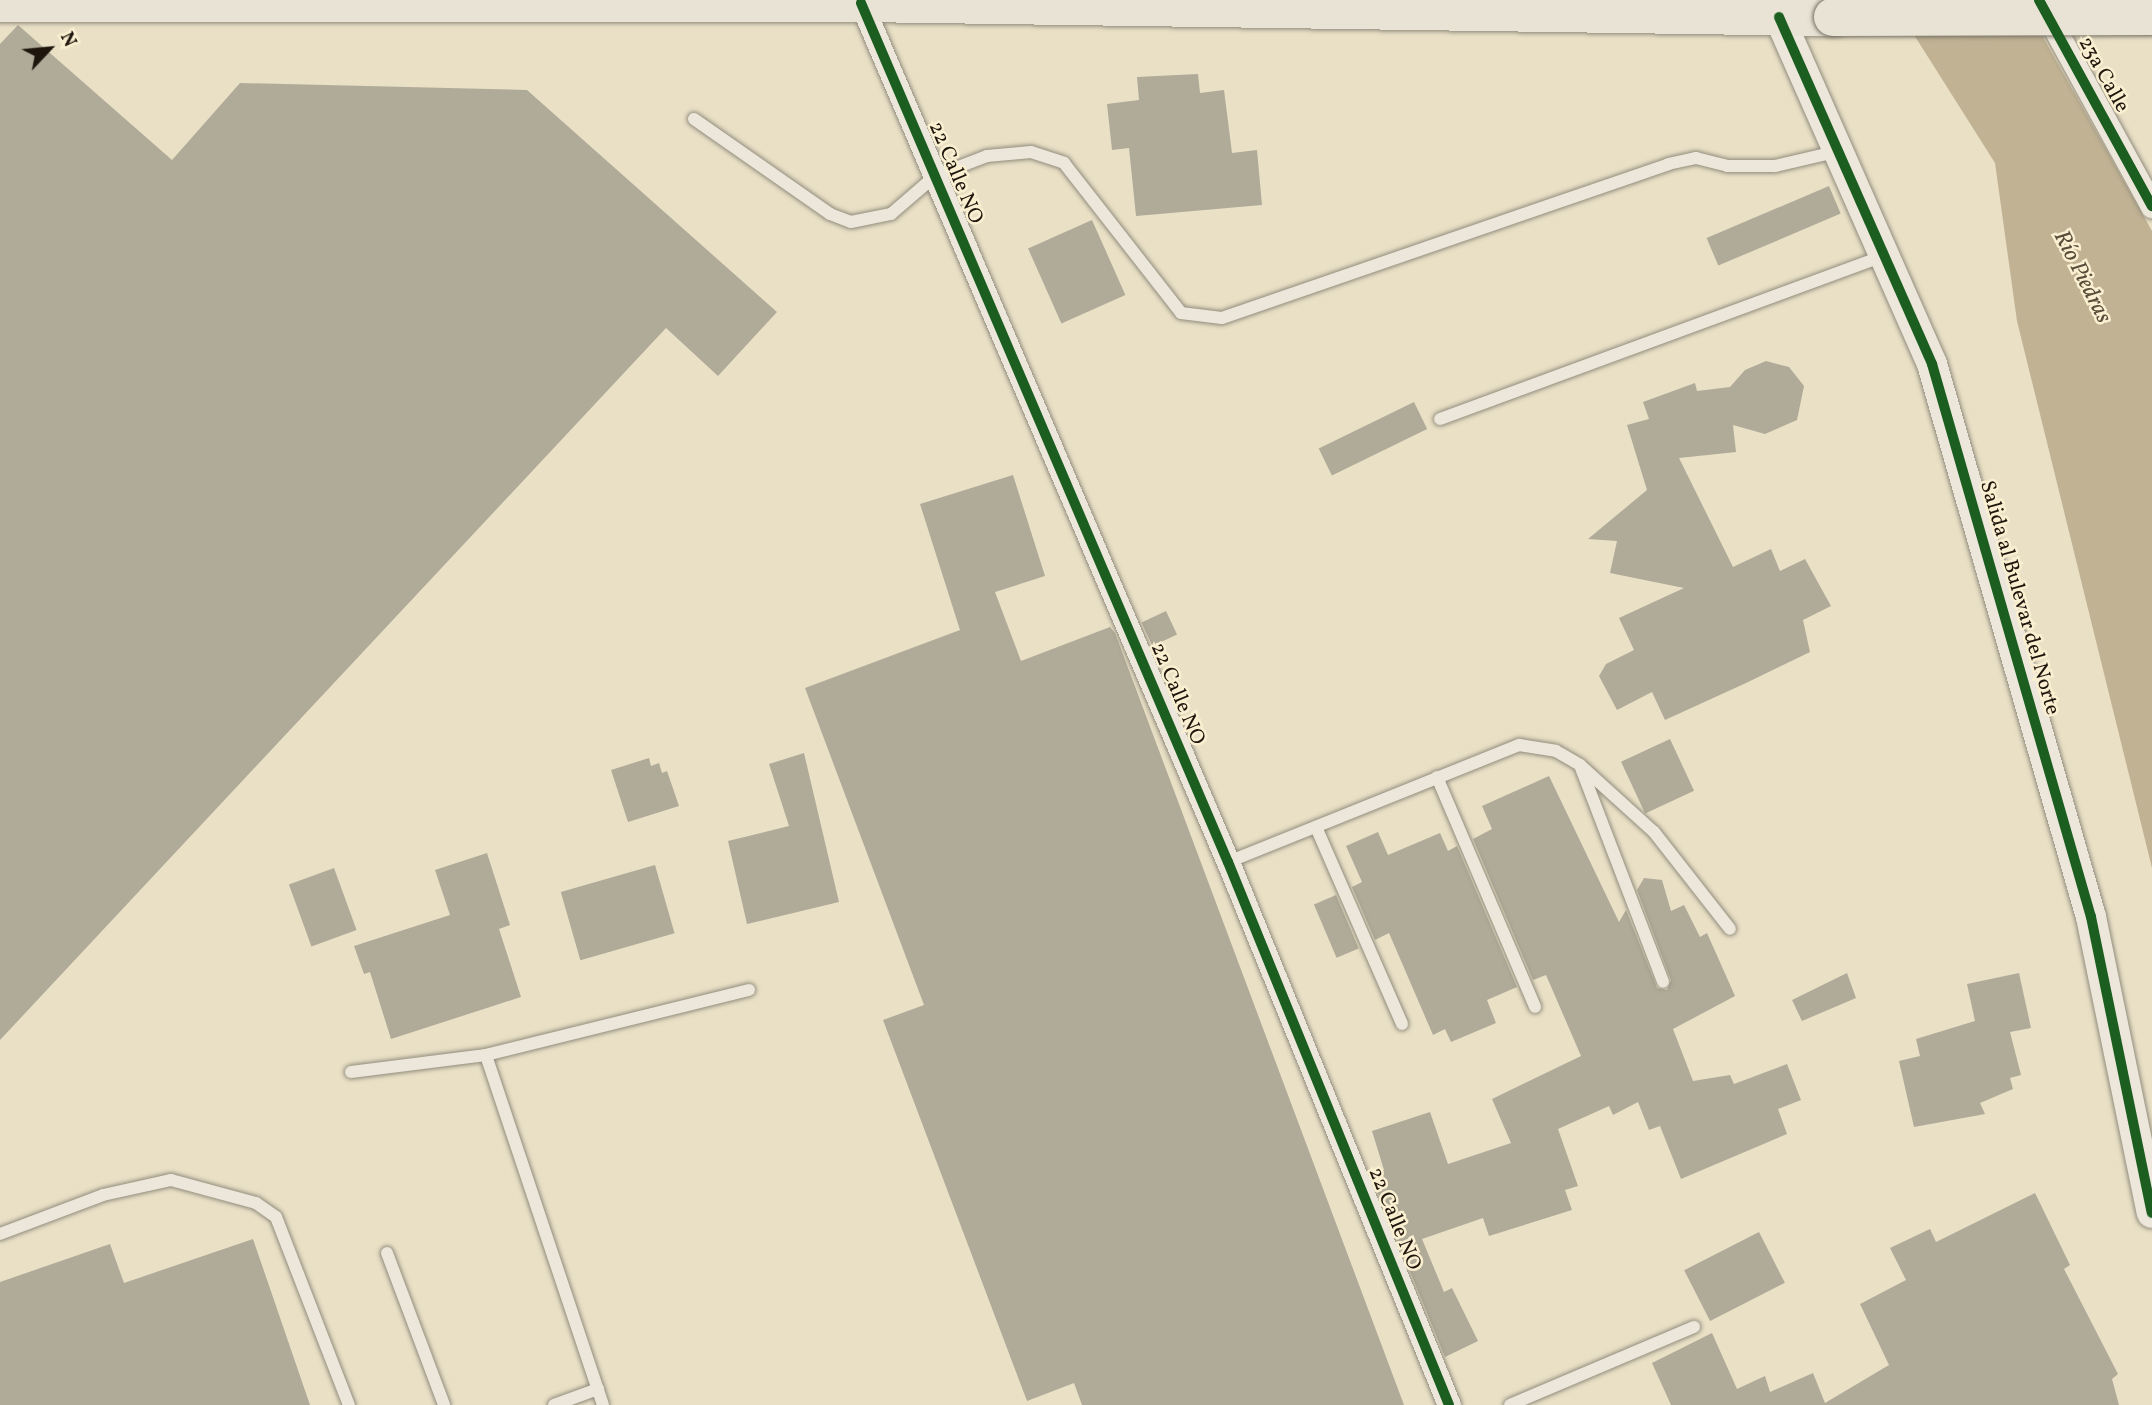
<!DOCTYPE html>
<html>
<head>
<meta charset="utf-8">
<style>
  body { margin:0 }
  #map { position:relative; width:2152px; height:1405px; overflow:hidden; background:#e9e0c6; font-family:Vollkorn,serif }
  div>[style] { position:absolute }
  .water>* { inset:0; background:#c0b293 }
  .building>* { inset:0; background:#b0aa98; transform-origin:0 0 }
  .roads { filter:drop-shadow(0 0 2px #928c7d) drop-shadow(0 0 2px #928c7d) }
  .service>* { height:12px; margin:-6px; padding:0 6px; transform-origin:6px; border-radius:6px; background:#ece7da }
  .minor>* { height:23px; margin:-11.5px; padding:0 11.5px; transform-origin:11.5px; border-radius:11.5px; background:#ece7da }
  .tertiary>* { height:30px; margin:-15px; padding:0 15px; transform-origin:15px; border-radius:15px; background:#ece7da }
  .trunk>* { height:38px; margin:-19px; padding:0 19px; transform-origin:19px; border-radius:19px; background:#e8e3d4 }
  .bridges { filter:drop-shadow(0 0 2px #767164) drop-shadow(0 0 2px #767164) }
  .trunk-bridge>* { height:38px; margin:-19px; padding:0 19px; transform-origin:19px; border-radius:19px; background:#e8e3d4 }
  .cycleway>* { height:10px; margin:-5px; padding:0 5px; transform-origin:5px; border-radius:5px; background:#1b5e20 }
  span { translate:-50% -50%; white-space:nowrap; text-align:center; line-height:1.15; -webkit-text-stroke:5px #faefd0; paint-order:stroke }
  .street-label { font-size:21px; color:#1e160d }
  .water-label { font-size:23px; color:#584d3a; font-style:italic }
  .north { position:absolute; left:14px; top:14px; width:70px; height:70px; -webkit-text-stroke:5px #faefd0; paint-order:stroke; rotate:64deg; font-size:19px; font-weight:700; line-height:28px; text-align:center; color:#1e160d }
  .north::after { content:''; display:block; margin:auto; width:24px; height:32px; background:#1e160d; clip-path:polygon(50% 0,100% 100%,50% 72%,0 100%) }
</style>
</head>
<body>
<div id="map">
  <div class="water">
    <i style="clip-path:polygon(1892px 0,2022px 0,2152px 231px,2152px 868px,2017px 321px,1995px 163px)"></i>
  </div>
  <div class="building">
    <i style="clip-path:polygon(18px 25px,172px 160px,240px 83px,527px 90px,777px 312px,718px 376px,666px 328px,0 1040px,0 44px)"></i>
    <i style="clip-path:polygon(1198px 74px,1200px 93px,1224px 90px,1232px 153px,1257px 150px,1262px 205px,1136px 216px,1129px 148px,1112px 150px,1107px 104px,1139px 100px,1137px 77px)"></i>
    <i style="left:1829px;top:186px;width:30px;height:133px;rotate:67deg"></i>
    <i style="left:1092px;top:220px;width:82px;height:70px;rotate:66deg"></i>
    <i style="clip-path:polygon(1766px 361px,1789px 367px,1804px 386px,1797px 420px,1765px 434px,1733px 425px,1736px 452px,1679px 458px,1733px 567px,1771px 549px,1780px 571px,1805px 559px,1831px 606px,1803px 620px,1810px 652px,1746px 683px,1665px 720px,1652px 692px,1617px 710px,1599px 676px,1606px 664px,1634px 650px,1619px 618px,1684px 588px,1610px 573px,1617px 541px,1588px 539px,1647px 490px,1627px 425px,1649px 419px,1643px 402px,1695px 383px,1697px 391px,1730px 387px,1745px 370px)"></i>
    <i style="left:1414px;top:402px;width:30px;height:106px;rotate:64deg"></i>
    <i style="clip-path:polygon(1013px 475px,1045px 576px,995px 592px,1021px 661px,1110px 627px,1115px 633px,1404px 1405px,1082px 1405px,1074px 1383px,1027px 1401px,883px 1020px,924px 1005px,805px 688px,960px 630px,920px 504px)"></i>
    <i style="left:1166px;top:611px;width:26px;height:27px;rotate:65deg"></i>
    <i style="left:1670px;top:739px;width:57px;height:54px;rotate:65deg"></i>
    <i style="clip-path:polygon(804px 753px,839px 902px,747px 924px,728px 841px,789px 826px,769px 764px)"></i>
    <i style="clip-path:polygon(649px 758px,651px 766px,659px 763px,662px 773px,667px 771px,679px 806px,628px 822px,611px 770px)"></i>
    <i style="clip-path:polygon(1549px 776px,1619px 922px,1626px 910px,1657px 988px,1667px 990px,1671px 980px,1637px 890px,1644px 878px,1662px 880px,1671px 911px,1684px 905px,1700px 937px,1707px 933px,1735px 996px,1673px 1029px,1693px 1081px,1730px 1075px,1734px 1084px,1787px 1064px,1801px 1100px,1778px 1109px,1787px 1134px,1681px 1179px,1660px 1126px,1649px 1130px,1638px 1102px,1613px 1115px,1609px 1106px,1558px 1129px,1578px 1186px,1565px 1190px,1572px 1210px,1489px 1236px,1483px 1218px,1422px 1239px,1444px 1292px,1452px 1288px,1478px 1341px,1445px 1357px,1371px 1176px,1384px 1170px,1372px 1131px,1430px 1112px,1448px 1164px,1511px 1143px,1492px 1099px,1581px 1056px,1546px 975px,1533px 980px,1473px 839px,1492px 829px,1482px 806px)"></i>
    <i style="clip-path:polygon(1378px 832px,1388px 855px,1440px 833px,1448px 851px,1457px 846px,1517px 987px,1487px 1000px,1496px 1023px,1451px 1042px,1445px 1029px,1433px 1035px,1389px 933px,1375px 940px,1352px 887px,1362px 882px,1346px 846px)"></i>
    <i style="clip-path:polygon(487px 853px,510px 925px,499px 929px,521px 997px,391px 1039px,370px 972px,364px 974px,354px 946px,450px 915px,435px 870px)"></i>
    <i style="left:655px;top:865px;width:71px;height:98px;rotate:74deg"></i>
    <i style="left:334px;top:868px;width:66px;height:48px;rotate:70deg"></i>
    <i style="left:1336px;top:895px;width:58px;height:24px;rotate:67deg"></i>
    <i style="clip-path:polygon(1847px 973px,1856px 998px,1802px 1021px,1792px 1000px)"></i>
    <i style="clip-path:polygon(2019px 973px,2031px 1028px,2010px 1032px,2021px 1075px,2010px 1078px,2013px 1089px,1980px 1103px,1985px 1114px,1914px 1127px,1899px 1061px,1920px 1056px,1916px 1039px,1975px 1021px,1967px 984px)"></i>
    <i style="clip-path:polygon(2035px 1193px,2070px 1265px,2064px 1269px,2118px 1374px,2112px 1379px,2119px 1405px,1671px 1405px,1652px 1363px,1712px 1333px,1737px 1389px,1765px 1376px,1770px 1392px,1813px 1373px,1825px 1403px,1889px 1365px,1860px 1304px,1906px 1280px,1890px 1248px,1930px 1229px,1936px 1242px)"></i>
    <i style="left:1759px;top:1232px;width:57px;height:84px;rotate:63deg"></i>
    <i style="clip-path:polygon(253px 1239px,310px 1405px,0 1405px,0 1282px,110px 1244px,124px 1283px)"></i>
  </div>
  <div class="roads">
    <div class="service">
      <i style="left:694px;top:119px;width:166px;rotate:34.9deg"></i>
      <i style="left:830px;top:214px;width:22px;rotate:21deg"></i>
      <i style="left:851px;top:222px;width:41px;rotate:-11.3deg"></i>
      <i style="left:891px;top:214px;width:58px;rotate:-40.8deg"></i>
      <i style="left:935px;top:176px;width:56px;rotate:-21deg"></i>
      <i style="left:987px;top:156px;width:44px;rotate:-5.2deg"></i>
      <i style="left:1031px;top:152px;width:35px;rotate:18deg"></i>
      <i style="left:1064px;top:163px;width:190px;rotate:52deg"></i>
      <i style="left:1181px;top:313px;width:41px;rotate:7deg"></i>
      <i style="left:1222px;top:318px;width:472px;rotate:-19deg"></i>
      <i style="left:1668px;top:164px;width:29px;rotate:-12deg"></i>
      <i style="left:1696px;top:158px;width:32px;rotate:14deg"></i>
      <i style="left:1727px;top:166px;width:48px"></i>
      <i style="left:1775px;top:166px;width:66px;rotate:-13.2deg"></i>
      <i style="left:1440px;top:419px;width:474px;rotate:-20.2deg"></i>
      <i style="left:1581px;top:768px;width:229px;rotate:69deg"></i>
      <i style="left:1437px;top:777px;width:250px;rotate:66.9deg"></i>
      <i style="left:1316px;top:827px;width:215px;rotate:66.4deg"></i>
      <i style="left:1228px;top:862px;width:314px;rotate:-21.9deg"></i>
      <i style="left:1519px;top:745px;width:37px;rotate:9deg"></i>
      <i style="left:1556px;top:751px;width:28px;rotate:30deg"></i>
      <i style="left:1580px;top:765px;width:100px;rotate:42.2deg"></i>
      <i style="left:1654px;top:832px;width:123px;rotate:51.9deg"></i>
      <i style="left:351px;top:1072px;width:136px;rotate:-7.2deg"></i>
      <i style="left:0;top:1234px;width:110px;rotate:-20.7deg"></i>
      <i style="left:103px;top:1195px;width:70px;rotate:-12.4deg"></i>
      <i style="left:171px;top:1180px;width:88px;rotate:15.1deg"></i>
      <i style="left:256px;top:1203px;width:24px;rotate:35deg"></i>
      <i style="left:276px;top:1217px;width:202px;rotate:68.8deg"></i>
      <i style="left:387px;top:1253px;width:162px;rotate:69.4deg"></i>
      <i style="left:554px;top:1405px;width:47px;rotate:-20deg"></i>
      <i style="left:603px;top:1405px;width:369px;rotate:-108.5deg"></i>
      <i style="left:486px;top:1055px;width:271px;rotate:-13.9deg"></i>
      <i style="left:1510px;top:1405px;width:200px;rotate:-23deg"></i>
    </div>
    <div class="minor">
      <i style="left:861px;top:3px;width:934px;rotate:66.87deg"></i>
      <i style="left:1228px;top:862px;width:586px;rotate:67.85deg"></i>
      <i style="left:2044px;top:9px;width:225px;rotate:61.3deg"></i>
    </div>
    <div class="tertiary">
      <i style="left:1779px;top:17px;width:379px;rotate:66.2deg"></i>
      <i style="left:1932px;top:364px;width:575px;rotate:73.96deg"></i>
      <i style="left:2091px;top:917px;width:302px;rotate:78.4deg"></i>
    </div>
    <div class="trunk">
      <i style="left:0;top:3px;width:861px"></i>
      <i style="left:861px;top:3px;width:972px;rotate:0.83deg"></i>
    </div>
  </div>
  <div class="bridges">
    <div class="trunk-bridge">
      <i style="left:1833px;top:17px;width:319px;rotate:-0.2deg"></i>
    </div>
  </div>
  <div class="cycleway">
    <i style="left:2039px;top:0;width:235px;rotate:61.3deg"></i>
    <i style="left:861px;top:3px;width:934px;rotate:66.87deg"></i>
    <i style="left:1228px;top:862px;width:586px;rotate:67.85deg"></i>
    <i style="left:1779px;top:17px;width:379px;rotate:66.2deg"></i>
    <i style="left:1932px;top:364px;width:575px;rotate:73.96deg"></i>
    <i style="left:2091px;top:917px;width:302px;rotate:78.4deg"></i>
  </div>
  <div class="street-label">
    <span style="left:2103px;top:75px;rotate:61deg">23a Calle</span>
    <span style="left:955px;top:173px;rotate:67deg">22 Calle NO</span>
    <span style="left:2019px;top:598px;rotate:74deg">Salida al Bulevar del Norte</span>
    <span style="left:1177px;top:694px;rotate:67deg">22 Calle NO</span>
    <span style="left:1394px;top:1219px;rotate:68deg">22 Calle NO</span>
  </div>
  <div class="water-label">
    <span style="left:2082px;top:277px;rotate:63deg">Río Piedras</span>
  </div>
  <div class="north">N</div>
</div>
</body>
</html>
